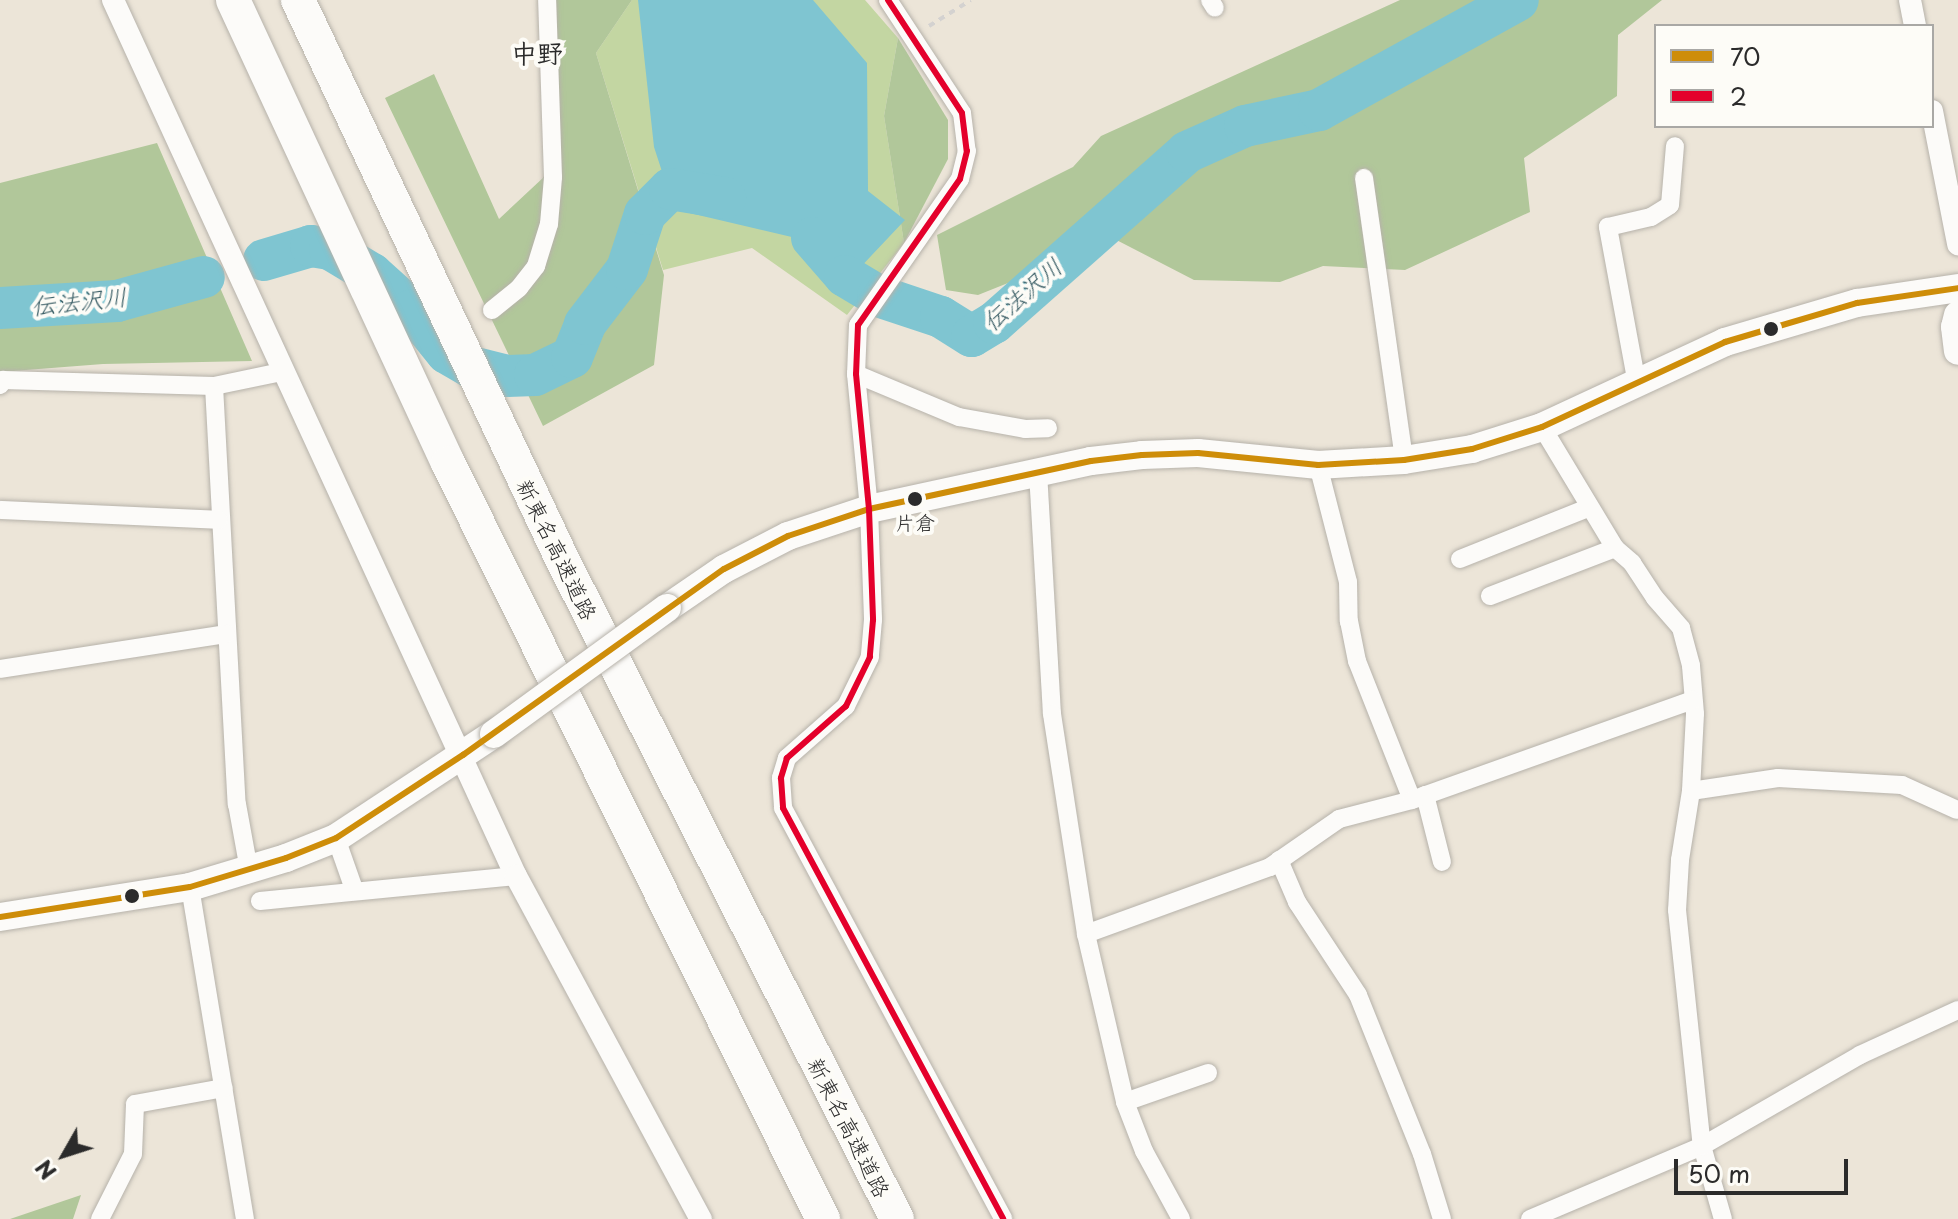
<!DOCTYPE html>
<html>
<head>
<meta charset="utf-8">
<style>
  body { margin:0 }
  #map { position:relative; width:1958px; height:1219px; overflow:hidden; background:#ece5d8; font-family:"Playpen Sans","Klee One",sans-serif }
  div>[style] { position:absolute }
  .green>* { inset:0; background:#c3d6a2 }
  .forest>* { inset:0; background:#b1c79a }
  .water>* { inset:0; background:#7fc5d1 }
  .river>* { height:42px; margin:-21px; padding:0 21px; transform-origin:21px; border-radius:21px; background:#7fc5d1 }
  .path>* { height:4px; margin-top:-2px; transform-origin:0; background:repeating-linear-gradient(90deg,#d4d2d0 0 6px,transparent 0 12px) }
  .roads { filter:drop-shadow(0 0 2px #b6b2aa) drop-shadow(0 0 2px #b6b2aa) }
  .minor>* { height:18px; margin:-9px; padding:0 9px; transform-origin:9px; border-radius:9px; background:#fcfbf9 }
  .tertiary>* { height:22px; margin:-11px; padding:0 11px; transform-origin:11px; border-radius:11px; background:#fcfbf9 }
  .primary>* { height:28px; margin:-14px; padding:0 14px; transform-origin:14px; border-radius:14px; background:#fcfbf9 }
  .motorway>* { height:34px; margin:-17px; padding:0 17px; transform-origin:17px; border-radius:17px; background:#fcfbf9 }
  .bridges { filter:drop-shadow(0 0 2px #b6b2aa) drop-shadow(0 0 2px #b6b2aa) }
  .primary-bridge>* { height:28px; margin:-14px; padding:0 14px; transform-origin:14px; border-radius:14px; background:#fcfbf9 }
  .bus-1>* { height:6px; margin:-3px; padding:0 3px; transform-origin:3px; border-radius:3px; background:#ce8d09 }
  .bus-2>* { height:6px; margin:-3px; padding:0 3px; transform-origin:3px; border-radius:3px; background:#e4002b }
  .dots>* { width:22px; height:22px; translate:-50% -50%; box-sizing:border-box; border:4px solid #fdfcf7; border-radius:50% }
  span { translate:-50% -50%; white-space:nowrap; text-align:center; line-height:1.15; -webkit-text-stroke:8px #fdfcf7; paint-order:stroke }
  .bus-label { font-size:20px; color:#2b2b2b }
  .street-label { font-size:22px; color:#2b2b2b }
  .water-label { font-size:24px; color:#385c64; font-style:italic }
  .quarter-label { font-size:26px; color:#2b2b2b; font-weight:700 }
  .legend { position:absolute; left:1654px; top:24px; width:280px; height:104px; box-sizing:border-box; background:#fdfcf7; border:2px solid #a9a8a5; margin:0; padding:10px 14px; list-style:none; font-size:24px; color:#2b2b2b }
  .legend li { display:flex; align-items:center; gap:16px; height:40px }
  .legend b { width:40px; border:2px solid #a9a8a5 }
  .north { position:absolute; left:24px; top:1115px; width:80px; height:80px; -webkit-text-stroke:6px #fdfcf7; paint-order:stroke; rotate:231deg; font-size:22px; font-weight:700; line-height:32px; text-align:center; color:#2b2b2b }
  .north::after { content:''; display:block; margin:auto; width:28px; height:36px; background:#2b2b2b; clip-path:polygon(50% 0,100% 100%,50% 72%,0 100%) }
  .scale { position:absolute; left:1674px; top:1159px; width:174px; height:36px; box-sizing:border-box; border:4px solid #2b2b2b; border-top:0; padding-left:10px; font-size:24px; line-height:28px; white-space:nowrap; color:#2b2b2b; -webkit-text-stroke:6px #fdfcf7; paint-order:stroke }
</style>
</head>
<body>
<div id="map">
  <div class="green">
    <i style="clip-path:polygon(632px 0,865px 0,898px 38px,884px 116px,904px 243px,847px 315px,752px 248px,663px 270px,596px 53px)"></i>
  </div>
  <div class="forest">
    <i style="clip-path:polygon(553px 0,632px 0,596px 53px,664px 275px,654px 365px,543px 426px,385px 98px,434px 74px,499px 219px,545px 176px)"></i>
    <i style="clip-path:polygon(1400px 0,1662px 0,1618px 35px,1617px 96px,1524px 158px,1530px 212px,1405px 270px,1323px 266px,1280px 282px,1194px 280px,1099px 231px,1066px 260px,978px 295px,946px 290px,937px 235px,1073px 167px,1101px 136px)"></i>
    <i style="clip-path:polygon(898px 38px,948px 120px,948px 159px,904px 243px,884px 116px)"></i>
    <i style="clip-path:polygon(157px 143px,252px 361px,103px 364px,0 372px,0 183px)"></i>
    <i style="clip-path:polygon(81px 1195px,73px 1219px,10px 1219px)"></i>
  </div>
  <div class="water">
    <i style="clip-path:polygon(638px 0,813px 0,867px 63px,868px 191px,905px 220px,838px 291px,796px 238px,681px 211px,669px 193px,654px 147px)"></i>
  </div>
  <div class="river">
    <i style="left:812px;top:238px;width:50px;rotate:49deg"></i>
    <i style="left:845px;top:276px;width:39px;rotate:31deg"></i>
    <i style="left:878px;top:296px;width:66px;rotate:18.4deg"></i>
    <i style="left:941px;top:317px;width:36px;rotate:32deg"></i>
    <i style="left:972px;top:336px;width:26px;rotate:-31deg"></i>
    <i style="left:994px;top:323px;width:258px;rotate:-41.5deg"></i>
    <i style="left:1187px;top:152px;width:64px;rotate:-24.1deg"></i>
    <i style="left:1245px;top:126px;width:76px;rotate:-12.2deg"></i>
    <i style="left:1319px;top:110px;width:227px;rotate:-28.9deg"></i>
    <i style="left:264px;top:260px;width:49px;rotate:-16.6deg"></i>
    <i style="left:311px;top:246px;width:19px;rotate:9deg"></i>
    <i style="left:330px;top:249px;width:49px;rotate:30.8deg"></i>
    <i style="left:372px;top:274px;width:54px;rotate:42deg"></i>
    <i style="left:412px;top:310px;width:55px;rotate:50.9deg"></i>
    <i style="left:447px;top:353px;width:28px;rotate:30deg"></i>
    <i style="left:471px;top:367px;width:36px;rotate:14deg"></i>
    <i style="left:506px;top:376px;width:29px;rotate:-2deg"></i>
    <i style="left:535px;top:375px;width:41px;rotate:-25.9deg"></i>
    <i style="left:572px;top:357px;width:35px;rotate:-68deg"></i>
    <i style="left:585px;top:324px;width:69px;rotate:-52.6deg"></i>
    <i style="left:627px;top:269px;width:58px;rotate:-71.9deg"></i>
    <i style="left:645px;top:214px;width:35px;rotate:-45deg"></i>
    <i style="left:670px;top:189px;width:56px;rotate:9.3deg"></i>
    <i style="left:0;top:308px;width:117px;rotate:-3.4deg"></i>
    <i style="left:117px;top:301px;width:90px;rotate:-15.4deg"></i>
  </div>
  <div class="path">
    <i style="left:929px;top:26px;width:49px;rotate:-31.8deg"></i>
  </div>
  <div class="roads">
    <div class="minor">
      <i style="left:888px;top:0;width:135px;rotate:56.8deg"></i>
      <i style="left:962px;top:113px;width:38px;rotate:83deg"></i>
      <i style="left:967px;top:151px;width:29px;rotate:104deg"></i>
      <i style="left:960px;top:179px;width:178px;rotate:124.9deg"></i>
      <i style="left:858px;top:325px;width:49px;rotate:92.3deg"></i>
      <i style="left:856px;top:374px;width:136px;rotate:84.5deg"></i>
      <i style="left:869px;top:509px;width:111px;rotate:87.9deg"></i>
      <i style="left:873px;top:620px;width:37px;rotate:95deg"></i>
      <i style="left:870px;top:657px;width:55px;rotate:116.1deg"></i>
      <i style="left:846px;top:706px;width:79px;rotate:138.6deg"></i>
      <i style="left:787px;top:758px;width:21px;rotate:107deg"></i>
      <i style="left:781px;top:778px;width:30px;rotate:86deg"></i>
      <i style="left:783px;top:808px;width:466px;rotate:61.8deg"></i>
      <i style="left:1210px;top:0;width:9px;rotate:58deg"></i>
      <i style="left:1364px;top:178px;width:285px;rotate:81.9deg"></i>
      <i style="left:492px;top:310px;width:35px;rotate:-39deg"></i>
      <i style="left:519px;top:288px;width:28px;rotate:-52deg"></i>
      <i style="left:536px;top:266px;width:44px;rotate:-72.8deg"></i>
      <i style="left:549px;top:224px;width:47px;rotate:-85.1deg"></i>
      <i style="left:553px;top:177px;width:177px;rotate:-91.9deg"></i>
      <i style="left:856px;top:374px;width:112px;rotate:22.7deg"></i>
      <i style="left:959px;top:417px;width:67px;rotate:10.3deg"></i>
      <i style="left:1025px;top:429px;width:23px;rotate:-2deg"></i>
      <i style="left:1637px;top:384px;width:160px;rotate:-100.5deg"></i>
      <i style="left:1608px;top:227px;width:44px;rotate:-13.1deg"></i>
      <i style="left:1651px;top:217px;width:22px;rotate:-32deg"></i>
      <i style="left:1670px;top:205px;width:59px;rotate:-85.2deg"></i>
      <i style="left:0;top:385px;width:6px;rotate:-59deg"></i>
      <i style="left:3px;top:380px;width:211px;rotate:1.6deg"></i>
      <i style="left:214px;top:386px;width:68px;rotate:-11.8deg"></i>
      <i style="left:214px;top:386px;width:419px;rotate:86.9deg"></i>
      <i style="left:237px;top:804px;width:67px;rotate:79.7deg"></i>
      <i style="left:1542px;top:427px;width:141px;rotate:58.9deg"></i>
      <i style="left:1615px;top:548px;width:23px;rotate:41deg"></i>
      <i style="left:1632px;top:563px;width:42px;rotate:56.7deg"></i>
      <i style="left:1655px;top:598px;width:40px;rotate:49deg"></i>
      <i style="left:1681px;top:628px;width:39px;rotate:75deg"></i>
      <i style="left:1691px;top:666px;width:48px;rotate:85.2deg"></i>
      <i style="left:1695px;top:714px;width:77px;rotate:93deg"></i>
      <i style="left:1691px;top:791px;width:70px;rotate:99.1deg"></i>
      <i style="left:1680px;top:860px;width:50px;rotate:93.4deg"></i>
      <i style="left:1677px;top:910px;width:237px;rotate:84deg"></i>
      <i style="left:1702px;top:1146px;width:76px;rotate:74deg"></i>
      <i style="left:1318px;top:465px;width:121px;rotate:75.6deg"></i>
      <i style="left:1348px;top:582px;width:39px;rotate:89deg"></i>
      <i style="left:1349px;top:621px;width:41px;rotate:78.7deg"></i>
      <i style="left:1357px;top:661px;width:149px;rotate:68.4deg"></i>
      <i style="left:1038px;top:472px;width:242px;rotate:86.7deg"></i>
      <i style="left:1052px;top:714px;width:223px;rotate:81.2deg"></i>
      <i style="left:1086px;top:934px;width:172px;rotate:76.9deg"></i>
      <i style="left:1125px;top:1102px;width:53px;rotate:68.8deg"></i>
      <i style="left:1144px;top:1151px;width:77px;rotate:61.4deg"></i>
      <i style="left:0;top:510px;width:219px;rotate:2.6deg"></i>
      <i style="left:1460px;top:559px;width:138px;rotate:-21.7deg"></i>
      <i style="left:1490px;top:596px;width:134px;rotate:-21deg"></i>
      <i style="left:0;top:669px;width:229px;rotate:-8.8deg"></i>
      <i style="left:1691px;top:791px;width:88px;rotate:-8.5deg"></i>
      <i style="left:1778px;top:778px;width:124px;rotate:3.2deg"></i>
      <i style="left:1902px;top:785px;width:60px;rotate:24.4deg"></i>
      <i style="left:1425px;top:795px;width:69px;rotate:75.8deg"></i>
      <i style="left:336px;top:838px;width:54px;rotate:70.6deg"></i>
      <i style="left:1279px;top:860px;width:46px;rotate:66.8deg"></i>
      <i style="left:1297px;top:902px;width:111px;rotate:56.7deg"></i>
      <i style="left:1358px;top:995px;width:171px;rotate:68.1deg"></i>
      <i style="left:1422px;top:1154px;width:68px;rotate:72.9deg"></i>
      <i style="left:190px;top:887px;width:337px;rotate:80.6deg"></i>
      <i style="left:260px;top:901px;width:257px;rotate:-5.6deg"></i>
      <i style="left:1086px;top:934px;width:196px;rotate:-20deg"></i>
      <i style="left:1270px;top:867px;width:84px;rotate:-34.8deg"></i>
      <i style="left:1339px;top:819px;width:75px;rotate:-14.6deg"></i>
      <i style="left:1412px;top:800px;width:298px;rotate:-19.6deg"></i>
      <i style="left:1125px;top:1102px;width:88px;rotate:-19.3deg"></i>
      <i style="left:100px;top:1219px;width:73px;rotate:-63.1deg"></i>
      <i style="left:133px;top:1154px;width:50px;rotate:-87.7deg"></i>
      <i style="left:135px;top:1104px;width:90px;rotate:-10.2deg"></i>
      <i style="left:1530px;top:1219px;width:187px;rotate:-23deg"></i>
      <i style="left:1702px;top:1146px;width:182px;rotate:-29.9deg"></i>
      <i style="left:1860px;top:1055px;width:108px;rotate:-24.7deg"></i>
    </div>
    <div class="tertiary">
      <i style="left:113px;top:0;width:964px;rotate:65.3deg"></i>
      <i style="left:516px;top:876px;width:390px;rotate:61.7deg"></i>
      <i style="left:1910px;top:0;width:26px;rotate:79deg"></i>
      <i style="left:1932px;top:111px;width:136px;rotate:78.9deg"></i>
    </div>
    <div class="primary">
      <i style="left:1958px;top:315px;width:12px;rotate:104deg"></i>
      <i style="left:1955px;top:327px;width:24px;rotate:83deg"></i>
      <i style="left:667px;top:608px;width:69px;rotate:-34.4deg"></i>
      <i style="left:724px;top:569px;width:72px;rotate:-27.3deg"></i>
      <i style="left:788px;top:536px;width:85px;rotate:-18.4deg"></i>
      <i style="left:869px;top:509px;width:227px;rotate:-12.2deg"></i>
      <i style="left:1091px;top:461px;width:51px;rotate:-6.7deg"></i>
      <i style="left:1142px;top:455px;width:56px;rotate:-2deg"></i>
      <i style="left:1198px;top:453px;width:121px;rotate:5.7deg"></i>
      <i style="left:1318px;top:465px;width:86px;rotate:-3.3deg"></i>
      <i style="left:1404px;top:460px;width:69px;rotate:-9.2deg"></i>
      <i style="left:1472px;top:449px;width:73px;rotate:-17.4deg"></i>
      <i style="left:1542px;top:427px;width:202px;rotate:-24.9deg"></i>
      <i style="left:1725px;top:342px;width:138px;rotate:-16.5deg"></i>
      <i style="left:1857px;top:303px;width:102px;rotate:-8.4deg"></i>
      <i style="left:0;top:917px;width:192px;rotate:-9deg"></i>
      <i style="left:190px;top:887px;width:100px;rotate:-16.8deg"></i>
      <i style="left:286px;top:858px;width:54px;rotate:-21.8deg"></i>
      <i style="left:336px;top:838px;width:189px;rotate:-33.4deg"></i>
    </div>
    <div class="motorway">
      <i style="left:233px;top:0;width:510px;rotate:65.09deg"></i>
      <i style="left:448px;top:463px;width:844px;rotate:63.62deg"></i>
      <i style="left:298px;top:0;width:616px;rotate:64.72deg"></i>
      <i style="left:561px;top:557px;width:742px;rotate:63.09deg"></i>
    </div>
  </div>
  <div class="bridges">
    <div class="primary-bridge">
      <i style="left:494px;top:734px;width:214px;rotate:-36.1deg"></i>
    </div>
  </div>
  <div class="bus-1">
    <i style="left:0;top:917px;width:192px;rotate:-9deg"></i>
    <i style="left:190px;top:887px;width:100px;rotate:-16.8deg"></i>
    <i style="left:286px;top:858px;width:54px;rotate:-21.8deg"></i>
    <i style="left:336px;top:838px;width:152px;rotate:-33.2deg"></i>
    <i style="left:463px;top:755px;width:320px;rotate:-35.5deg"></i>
    <i style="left:724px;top:569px;width:72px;rotate:-27.3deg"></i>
    <i style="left:788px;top:536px;width:85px;rotate:-18.4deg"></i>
    <i style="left:869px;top:509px;width:227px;rotate:-12.2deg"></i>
    <i style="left:1091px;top:461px;width:51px;rotate:-6.7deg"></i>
    <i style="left:1142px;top:455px;width:56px;rotate:-2deg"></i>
    <i style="left:1198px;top:453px;width:121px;rotate:5.7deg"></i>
    <i style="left:1318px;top:465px;width:86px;rotate:-3.3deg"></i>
    <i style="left:1404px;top:460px;width:69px;rotate:-9.2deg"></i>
    <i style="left:1472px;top:449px;width:73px;rotate:-17.4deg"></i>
    <i style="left:1542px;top:427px;width:202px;rotate:-24.9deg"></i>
    <i style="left:1725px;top:342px;width:138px;rotate:-16.5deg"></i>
    <i style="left:1857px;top:303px;width:102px;rotate:-8.4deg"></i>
  </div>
  <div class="bus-2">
    <i style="left:888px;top:0;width:135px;rotate:56.8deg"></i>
    <i style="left:962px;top:113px;width:38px;rotate:83deg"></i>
    <i style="left:967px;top:151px;width:29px;rotate:104deg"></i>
    <i style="left:960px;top:179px;width:178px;rotate:124.9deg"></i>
    <i style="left:858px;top:325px;width:49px;rotate:92.3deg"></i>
    <i style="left:856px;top:374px;width:136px;rotate:84.5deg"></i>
    <i style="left:869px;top:509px;width:111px;rotate:87.9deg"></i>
    <i style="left:873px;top:620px;width:37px;rotate:95deg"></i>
    <i style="left:870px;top:657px;width:55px;rotate:116.1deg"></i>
    <i style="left:846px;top:706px;width:79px;rotate:138.6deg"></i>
    <i style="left:787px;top:758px;width:21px;rotate:107deg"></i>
    <i style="left:781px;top:778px;width:30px;rotate:86deg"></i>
    <i style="left:783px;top:808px;width:466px;rotate:61.8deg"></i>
  </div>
  <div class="dots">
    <i style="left:1771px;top:329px;background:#2b2b2b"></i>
    <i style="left:915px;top:499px;background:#2b2b2b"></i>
    <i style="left:132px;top:896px;background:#2b2b2b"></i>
  </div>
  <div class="bus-label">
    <span style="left:915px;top:522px">片倉</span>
  </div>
  <div class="street-label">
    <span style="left:558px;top:549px;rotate:64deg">新東名高速道路</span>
    <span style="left:850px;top:1127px;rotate:63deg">新東名高速道路</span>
  </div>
  <div class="water-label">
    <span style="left:1022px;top:294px;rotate:-41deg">伝法沢川</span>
    <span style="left:79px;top:301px;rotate:-6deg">伝法沢川</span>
  </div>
  <div class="quarter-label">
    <span style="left:537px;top:53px">中野</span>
  </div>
  <ul class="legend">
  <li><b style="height:10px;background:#ce8d09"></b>70</li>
  <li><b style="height:10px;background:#e4002b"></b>2</li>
  </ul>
  <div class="north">N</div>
  <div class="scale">50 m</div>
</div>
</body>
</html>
